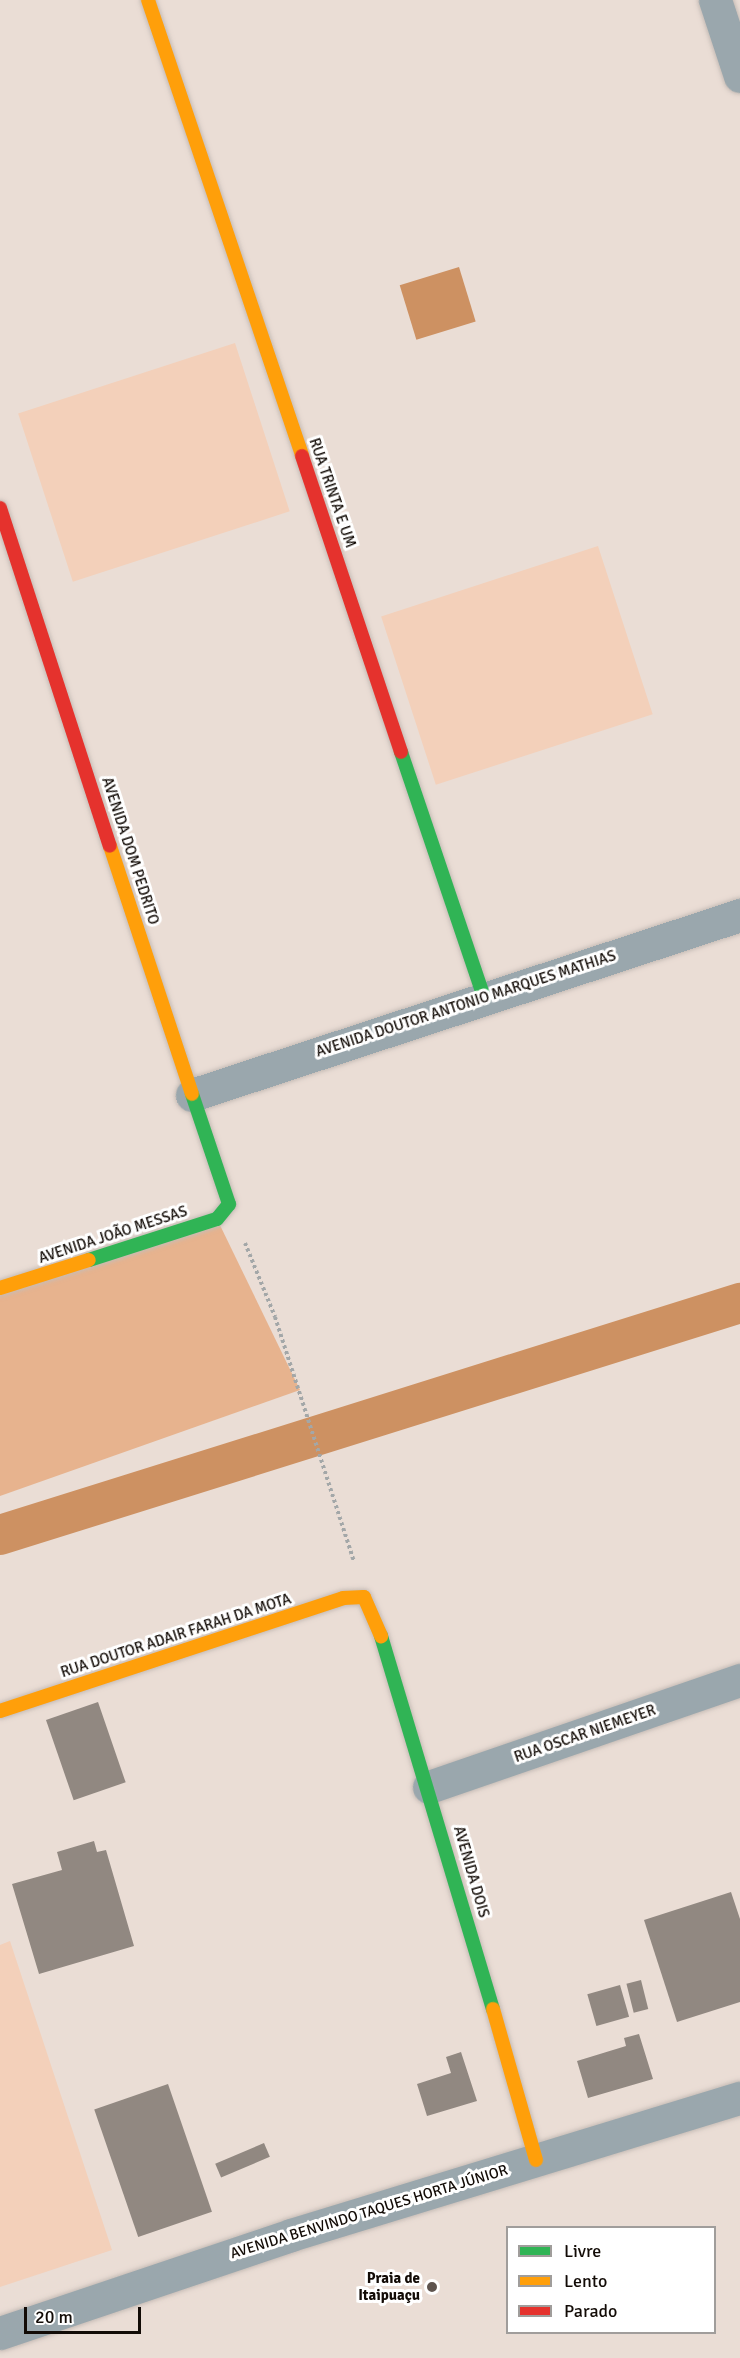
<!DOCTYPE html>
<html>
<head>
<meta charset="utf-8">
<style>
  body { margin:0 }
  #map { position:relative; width:740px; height:2358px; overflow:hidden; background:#eaddd5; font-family:Signika,sans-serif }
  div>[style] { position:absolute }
  .green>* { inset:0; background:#f3d0ba; transform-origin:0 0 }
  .forest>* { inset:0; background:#e7b38e }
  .water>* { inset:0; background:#cd9162; transform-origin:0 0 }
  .canal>* { height:40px; margin:-20px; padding:0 20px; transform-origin:20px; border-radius:20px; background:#cd9162 }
  .building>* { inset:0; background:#918881; transform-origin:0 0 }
  .path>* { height:4px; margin-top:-2px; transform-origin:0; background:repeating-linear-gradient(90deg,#a3a7a8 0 3px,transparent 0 6px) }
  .roads { filter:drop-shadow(0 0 2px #c6bcb6) drop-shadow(0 0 2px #c6bcb6) }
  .street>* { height:33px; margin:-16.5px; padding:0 16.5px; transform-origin:16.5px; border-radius:16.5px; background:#9aa7ad }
  .fast>* { height:14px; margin:-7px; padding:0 7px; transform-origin:7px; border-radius:7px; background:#30b455 }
  .slow>* { height:14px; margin:-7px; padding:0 7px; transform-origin:7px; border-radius:7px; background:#ff9f0a }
  .jam>* { height:14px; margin:-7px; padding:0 7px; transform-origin:7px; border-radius:7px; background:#e5322d }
  .dots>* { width:16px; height:16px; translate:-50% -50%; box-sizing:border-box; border:3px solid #fff; border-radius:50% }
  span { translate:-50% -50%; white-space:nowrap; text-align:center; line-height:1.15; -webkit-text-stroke:6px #fff; paint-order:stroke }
  .street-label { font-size:15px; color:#120b06 }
  .poi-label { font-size:15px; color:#120b06; font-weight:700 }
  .right { translate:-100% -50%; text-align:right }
  .legend { position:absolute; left:506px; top:2226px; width:210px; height:108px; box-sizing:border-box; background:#fff; border:2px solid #a09d9b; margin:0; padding:8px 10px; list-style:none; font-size:18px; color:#120b06 }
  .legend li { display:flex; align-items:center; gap:12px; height:30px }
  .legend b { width:30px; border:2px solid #a09d9b }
  .scale { position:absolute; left:24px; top:2307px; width:117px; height:27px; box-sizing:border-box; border:3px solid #120b06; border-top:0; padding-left:8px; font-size:18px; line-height:21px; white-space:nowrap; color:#120b06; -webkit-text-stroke:4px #fff; paint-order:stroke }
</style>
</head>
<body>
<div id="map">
  <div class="green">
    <i style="left:235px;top:343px;width:177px;height:228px;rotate:72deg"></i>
    <i style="left:598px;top:546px;width:177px;height:228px;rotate:72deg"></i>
    <i style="clip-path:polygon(10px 1941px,112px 2250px,0 2287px,0 1945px)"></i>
  </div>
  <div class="forest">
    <i style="clip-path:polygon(217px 1219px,300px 1390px,0 1496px,0 1283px)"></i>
  </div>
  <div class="water">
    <i style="left:459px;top:267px;width:57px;height:62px;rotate:73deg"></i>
  </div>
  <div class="canal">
    <i style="left:0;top:1535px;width:776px;rotate:-17.41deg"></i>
  </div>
  <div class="building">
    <i style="left:98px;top:1702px;width:85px;height:55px;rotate:71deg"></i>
    <i style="clip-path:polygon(94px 1841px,97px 1852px,106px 1850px,134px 1946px,39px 1974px,12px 1884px,62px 1870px,57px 1852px)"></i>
    <i style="clip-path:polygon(731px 1892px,740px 1919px,740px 2002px,677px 2022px,644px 1920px)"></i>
    <i style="left:641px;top:1980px;width:30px;height:15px;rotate:76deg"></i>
    <i style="left:620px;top:1985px;width:33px;height:34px;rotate:74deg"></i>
    <i style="clip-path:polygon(639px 2034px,653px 2079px,588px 2098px,577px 2061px,626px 2046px,624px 2038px)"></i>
    <i style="clip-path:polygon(461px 2052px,477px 2101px,427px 2116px,417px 2084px,451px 2073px,446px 2057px)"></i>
    <i style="left:168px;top:2084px;width:135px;height:78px;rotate:71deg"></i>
    <i style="left:264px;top:2143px;width:15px;height:53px;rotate:67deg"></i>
  </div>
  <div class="path">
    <i style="left:245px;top:1243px;width:80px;rotate:67.9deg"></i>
    <i style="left:275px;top:1317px;width:257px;rotate:72.1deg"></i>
  </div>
  <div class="roads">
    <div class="street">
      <i style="left:715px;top:0;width:80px;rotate:71.8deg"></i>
      <i style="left:192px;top:1095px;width:577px;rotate:-18.18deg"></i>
      <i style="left:429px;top:1787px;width:329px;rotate:-19deg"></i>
      <i style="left:0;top:2333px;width:307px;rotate:-18.6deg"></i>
      <i style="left:291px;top:2235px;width:469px;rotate:-17deg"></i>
    </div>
    <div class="fast">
      <i style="left:401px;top:752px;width:259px;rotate:71.3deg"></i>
      <i style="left:89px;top:1260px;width:134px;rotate:-17.8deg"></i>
      <i style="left:217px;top:1219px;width:19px;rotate:-51deg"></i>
      <i style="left:229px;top:1204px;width:116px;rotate:-108.6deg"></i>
      <i style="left:381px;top:1636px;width:389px;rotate:73.3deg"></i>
    </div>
    <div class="slow">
      <i style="left:148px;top:0;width:481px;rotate:71.3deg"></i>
      <i style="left:110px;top:846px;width:261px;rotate:71.7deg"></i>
      <i style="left:0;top:1288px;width:93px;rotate:-17.5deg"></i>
      <i style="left:0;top:1711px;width:361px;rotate:-18.2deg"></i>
      <i style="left:343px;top:1598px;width:21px;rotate:-3deg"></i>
      <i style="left:364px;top:1597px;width:43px;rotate:66.4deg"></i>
      <i style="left:493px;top:2009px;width:157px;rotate:74.1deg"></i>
    </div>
    <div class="jam">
      <i style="left:302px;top:456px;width:312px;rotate:71.5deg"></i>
      <i style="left:0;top:508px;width:355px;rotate:72deg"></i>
    </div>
  </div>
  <div class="dots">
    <i style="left:432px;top:2287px;background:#5e544e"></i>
  </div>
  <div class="street-label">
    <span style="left:332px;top:493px;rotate:71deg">RUA TRINTA E UM</span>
    <span style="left:130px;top:851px;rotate:72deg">AVENIDA DOM PEDRITO</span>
    <span style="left:466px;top:1004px;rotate:-18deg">AVENIDA DOUTOR ANTONIO MARQUES MATHIAS</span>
    <span style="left:113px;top:1235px;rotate:-18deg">AVENIDA JOÃO MESSAS</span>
    <span style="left:176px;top:1636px;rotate:-18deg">RUA DOUTOR ADAIR FARAH DA MOTA</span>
    <span style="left:585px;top:1734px;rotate:-19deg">RUA OSCAR NIEMEYER</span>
    <span style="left:471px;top:1872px;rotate:74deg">AVENIDA DOIS</span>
    <span style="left:369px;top:2212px;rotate:-17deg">AVENIDA BENVINDO TAQUES HORTA JÚNIOR</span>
  </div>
  <div class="poi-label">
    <span class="right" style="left:420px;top:2287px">Praia de<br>Itaipuaçu</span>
  </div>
  <ul class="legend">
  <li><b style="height:8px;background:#30b455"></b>Livre</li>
  <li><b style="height:8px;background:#ff9f0a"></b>Lento</li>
  <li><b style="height:8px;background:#e5322d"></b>Parado</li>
  </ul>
  <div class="scale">20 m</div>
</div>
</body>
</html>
